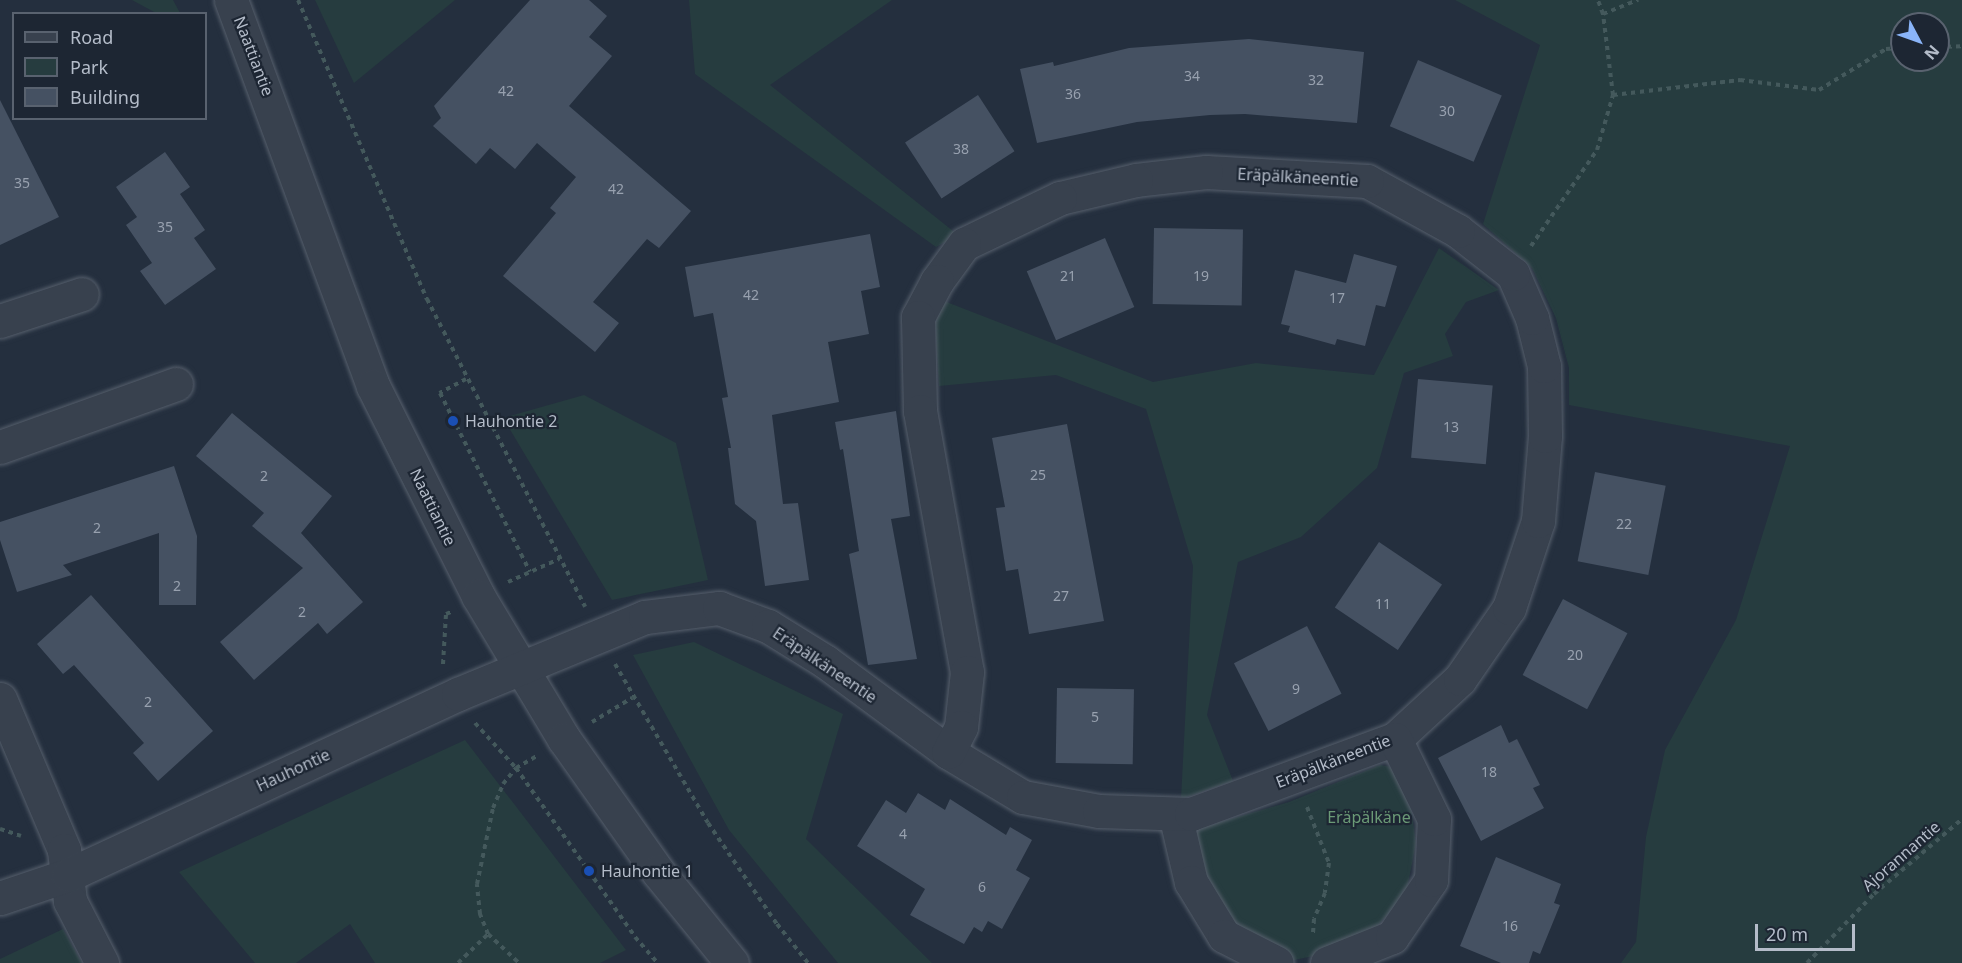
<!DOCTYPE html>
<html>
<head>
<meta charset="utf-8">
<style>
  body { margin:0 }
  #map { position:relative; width:1962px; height:963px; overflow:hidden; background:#242f3e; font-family:"Noto Sans",sans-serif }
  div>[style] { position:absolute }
  .green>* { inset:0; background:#263c3f }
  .building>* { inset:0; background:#455162; transform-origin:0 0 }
  .path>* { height:4px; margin-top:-2px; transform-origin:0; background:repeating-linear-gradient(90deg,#44595c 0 4.5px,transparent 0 9px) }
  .roads { filter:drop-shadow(0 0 2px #565f6c) drop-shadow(0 0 2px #565f6c) }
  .minor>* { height:33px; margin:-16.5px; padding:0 16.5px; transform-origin:16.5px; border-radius:16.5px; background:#38414e }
  .dots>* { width:16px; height:16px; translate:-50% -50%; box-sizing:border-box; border:3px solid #1d2633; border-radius:50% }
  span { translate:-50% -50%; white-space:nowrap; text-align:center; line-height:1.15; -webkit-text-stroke:4.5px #1d2633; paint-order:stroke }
  .number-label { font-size:14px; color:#98a1af }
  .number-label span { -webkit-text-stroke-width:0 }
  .street-label { font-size:16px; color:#b4bcc9 }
  .poi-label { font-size:16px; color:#b4bcc9 }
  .left { translate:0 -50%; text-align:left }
  .park-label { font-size:16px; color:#6b9a76 }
  .legend { position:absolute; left:12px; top:12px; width:195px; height:108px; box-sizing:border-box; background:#1d2633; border:2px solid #59626f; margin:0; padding:8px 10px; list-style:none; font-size:18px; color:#b4bcc9 }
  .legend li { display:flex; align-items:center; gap:12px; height:30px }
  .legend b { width:30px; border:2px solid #59626f }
  .north { position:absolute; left:1890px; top:12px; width:60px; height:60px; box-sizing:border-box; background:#1d2633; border:2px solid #59626f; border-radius:50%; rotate:131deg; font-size:16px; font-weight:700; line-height:24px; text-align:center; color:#b4bcc9 }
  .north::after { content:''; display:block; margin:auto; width:21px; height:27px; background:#8ab4f8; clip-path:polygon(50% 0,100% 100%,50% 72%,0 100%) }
  .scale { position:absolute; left:1755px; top:924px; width:100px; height:27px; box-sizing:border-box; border:3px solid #b4bcc9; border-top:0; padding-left:8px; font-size:18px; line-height:21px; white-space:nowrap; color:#b4bcc9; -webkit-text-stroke:4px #1d2633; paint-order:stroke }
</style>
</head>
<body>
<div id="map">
  <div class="green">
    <i style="clip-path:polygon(132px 0,173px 0,180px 13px,156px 13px)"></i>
    <i style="clip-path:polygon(315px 0,455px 0,354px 83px)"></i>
    <i style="clip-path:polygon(689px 0,892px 0,770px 85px,958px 235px,936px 247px,695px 74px)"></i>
    <i style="clip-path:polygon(evenodd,1455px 0,1962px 0,1962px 963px,1621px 963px,1636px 942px,1646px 837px,1665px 750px,1736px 620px,1790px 446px,1569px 405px,1569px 368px,1556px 318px,1532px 268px,1483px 224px,1540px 45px,1455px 0,1902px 24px,1938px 24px,1938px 60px,1902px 60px,1902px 24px)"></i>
    <i style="clip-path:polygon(1439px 248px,1499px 290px,1466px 302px,1445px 334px,1453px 356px,1404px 373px,1377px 468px,1301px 537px,1238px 562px,1207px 715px,1233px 781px,1181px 799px,1193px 566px,1146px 409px,1056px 375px,939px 386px,935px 323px,944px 301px,1153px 382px,1256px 363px,1374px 375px)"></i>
    <i style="clip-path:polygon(584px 395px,676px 443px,708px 580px,612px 600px,503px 418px)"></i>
    <i style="clip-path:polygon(694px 642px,843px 714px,806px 839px,932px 963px,838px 963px,729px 830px,633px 655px)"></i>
    <i style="clip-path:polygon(465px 740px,626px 950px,600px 963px,375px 963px,350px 924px,296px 963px,255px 963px,179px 872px)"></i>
    <i style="clip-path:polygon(1380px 765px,1391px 767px,1411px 808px,1416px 843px,1406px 894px,1371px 933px,1333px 952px,1294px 960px,1254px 948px,1216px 920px,1195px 829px,1289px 802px)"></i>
    <i style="clip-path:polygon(63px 929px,82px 963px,0 963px,0 959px)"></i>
  </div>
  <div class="building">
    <i style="clip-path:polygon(530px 0,589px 0,607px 16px,589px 37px,612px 56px,569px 106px,691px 211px,659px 248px,647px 239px,593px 302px,619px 323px,595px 352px,503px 276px,556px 213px,550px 208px,576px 177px,537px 143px,515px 169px,490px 148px,476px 164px,433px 126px,441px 118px,434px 106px)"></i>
    <i style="clip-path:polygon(1249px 39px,1364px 52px,1357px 123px,1245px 114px,1210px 115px,1137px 122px,1037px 143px,1020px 69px,1053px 62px,1054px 66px,1129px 48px)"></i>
    <i style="left:1418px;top:60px;width:91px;height:72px;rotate:23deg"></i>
    <i style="left:978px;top:95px;width:67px;height:87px;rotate:57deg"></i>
    <i style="clip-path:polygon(0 100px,59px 217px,0 245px)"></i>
    <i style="clip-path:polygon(165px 152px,190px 187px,180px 194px,205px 230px,194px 238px,216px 269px,165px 305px,140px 271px,152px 263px,126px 225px,137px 217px,116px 187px)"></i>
    <i style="left:1154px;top:228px;width:89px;height:76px;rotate:1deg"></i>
    <i style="clip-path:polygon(870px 234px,880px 287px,861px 291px,869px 334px,828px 342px,839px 402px,772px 415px,783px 504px,798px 503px,809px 580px,765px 586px,756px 521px,735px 504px,728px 448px,731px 448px,722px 398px,728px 397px,713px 313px,694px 317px,685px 267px)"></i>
    <i style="left:1105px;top:238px;width:75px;height:85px;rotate:67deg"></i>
    <i style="clip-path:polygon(1354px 254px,1397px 266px,1385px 307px,1376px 305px,1365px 346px,1337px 339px,1335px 345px,1288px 332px,1290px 326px,1281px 324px,1295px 270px,1346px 283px)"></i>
    <i style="left:1418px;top:379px;width:75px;height:79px;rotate:5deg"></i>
    <i style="clip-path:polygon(896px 411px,910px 516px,891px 519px,917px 659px,868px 665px,849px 554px,859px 551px,843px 449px,840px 450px,835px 422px)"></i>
    <i style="clip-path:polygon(232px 413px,332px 496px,301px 533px,363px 602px,327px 634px,318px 623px,254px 680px,220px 642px,303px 568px,252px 526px,264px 513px,196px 456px)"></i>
    <i style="clip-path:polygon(1067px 424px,1104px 621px,1029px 634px,1018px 569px,1006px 571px,996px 508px,1005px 507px,992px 438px)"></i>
    <i style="clip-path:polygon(174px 466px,197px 536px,196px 605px,159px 605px,159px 533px,63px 565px,72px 575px,17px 592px,0 540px,0 522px)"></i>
    <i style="left:1595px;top:472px;width:72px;height:91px;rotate:11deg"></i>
    <i style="left:1379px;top:542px;width:76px;height:79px;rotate:34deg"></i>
    <i style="clip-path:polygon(91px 595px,213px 731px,158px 781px,133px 753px,144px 743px,74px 665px,63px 674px,37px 644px)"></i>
    <i style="left:1563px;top:599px;width:73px;height:86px;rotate:28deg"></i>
    <i style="left:1307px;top:626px;width:76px;height:82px;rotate:63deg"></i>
    <i style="left:1057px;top:688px;width:77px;height:75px;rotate:1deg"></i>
    <i style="clip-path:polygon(1501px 725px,1509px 743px,1517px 739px,1540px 785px,1533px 788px,1544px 808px,1481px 841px,1438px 758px)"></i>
    <i style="clip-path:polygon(918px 793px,945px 810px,950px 799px,1006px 835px,1010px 827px,1032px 840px,1016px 870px,1030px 878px,1002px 929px,988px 921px,982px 932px,974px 927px,964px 944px,910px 915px,925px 889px,857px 846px,886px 800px,906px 813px)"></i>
    <i style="clip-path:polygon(1496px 857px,1561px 884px,1554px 903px,1560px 905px,1540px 954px,1533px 951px,1529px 963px,1501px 963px,1460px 946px)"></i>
  </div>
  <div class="path">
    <i style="left:298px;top:0;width:326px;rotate:66.7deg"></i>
    <i style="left:427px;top:299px;width:346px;rotate:62.8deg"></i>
    <i style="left:1603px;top:14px;width:38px;rotate:-22deg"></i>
    <i style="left:1938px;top:47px;width:24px;rotate:-2deg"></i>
    <i style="left:1613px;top:95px;width:128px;rotate:-6.7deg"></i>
    <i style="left:1740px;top:80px;width:80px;rotate:7.2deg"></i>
    <i style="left:1819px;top:90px;width:79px;rotate:-31.5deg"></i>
    <i style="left:1886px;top:49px;width:16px;rotate:-4deg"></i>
    <i style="left:1531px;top:246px;width:116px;rotate:-55.5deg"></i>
    <i style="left:1597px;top:150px;width:57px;rotate:-73.8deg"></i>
    <i style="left:1613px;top:95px;width:82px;rotate:-97deg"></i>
    <i style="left:1603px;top:14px;width:15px;rotate:-110deg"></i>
    <i style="left:466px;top:379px;width:30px;rotate:152deg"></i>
    <i style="left:440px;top:393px;width:200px;rotate:63.3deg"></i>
    <i style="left:508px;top:582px;width:56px;rotate:-24.3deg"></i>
    <i style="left:443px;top:664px;width:50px;rotate:-86.6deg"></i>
    <i style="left:446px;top:614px;width:5px;rotate:-22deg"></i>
    <i style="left:615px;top:664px;width:184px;rotate:59.7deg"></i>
    <i style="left:708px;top:823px;width:122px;rotate:55.7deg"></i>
    <i style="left:777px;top:924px;width:50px;rotate:51.5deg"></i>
    <i style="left:592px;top:722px;width:47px;rotate:-31deg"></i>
    <i style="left:475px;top:723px;width:61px;rotate:47.7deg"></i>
    <i style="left:516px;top:768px;width:207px;rotate:54.8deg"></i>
    <i style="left:635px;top:937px;width:35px;rotate:49deg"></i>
    <i style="left:1307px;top:807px;width:60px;rotate:68.6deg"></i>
    <i style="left:1329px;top:863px;width:30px;rotate:98deg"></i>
    <i style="left:1325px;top:893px;width:28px;rotate:113deg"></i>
    <i style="left:1314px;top:919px;width:15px;rotate:94deg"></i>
    <i style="left:0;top:829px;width:22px;rotate:18deg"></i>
    <i style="left:488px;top:934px;width:42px;rotate:43.1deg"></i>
    <i style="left:458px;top:963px;width:42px;rotate:-44deg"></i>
    <i style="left:488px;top:934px;width:22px;rotate:-112deg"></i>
    <i style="left:480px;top:914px;width:30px;rotate:-96deg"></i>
    <i style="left:477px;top:884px;width:78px;rotate:-78.1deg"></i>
    <i style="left:493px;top:808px;width:26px;rotate:-67deg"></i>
    <i style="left:503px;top:784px;width:21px;rotate:-51deg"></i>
    <i style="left:516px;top:768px;width:24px;rotate:-30deg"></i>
    <i style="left:1807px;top:963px;width:96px;rotate:-45.8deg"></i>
    <i style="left:1874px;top:894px;width:116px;rotate:-40.4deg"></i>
  </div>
  <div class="roads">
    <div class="minor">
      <i style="left:231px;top:0;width:411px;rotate:69.8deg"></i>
      <i style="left:373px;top:386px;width:235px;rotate:63.4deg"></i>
      <i style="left:478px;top:596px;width:167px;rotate:59deg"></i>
      <i style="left:564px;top:739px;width:163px;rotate:54.7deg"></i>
      <i style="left:658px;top:872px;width:117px;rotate:50.9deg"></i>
      <i style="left:0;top:321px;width:86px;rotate:-18.2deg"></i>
      <i style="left:0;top:447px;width:187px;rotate:-19.7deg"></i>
      <i style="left:0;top:699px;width:164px;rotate:67deg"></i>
      <i style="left:64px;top:850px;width:51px;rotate:83.3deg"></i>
      <i style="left:70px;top:901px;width:70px;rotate:62.7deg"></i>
      <i style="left:1175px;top:814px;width:70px;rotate:76.8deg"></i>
      <i style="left:1191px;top:882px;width:63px;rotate:58.6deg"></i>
      <i style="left:1224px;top:936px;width:59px;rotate:27deg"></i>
      <i style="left:0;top:898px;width:72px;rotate:-18.7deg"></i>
      <i style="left:68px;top:875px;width:430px;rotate:-24.9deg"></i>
      <i style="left:458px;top:694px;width:202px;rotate:-22.4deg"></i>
      <i style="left:645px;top:617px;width:75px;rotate:-6.9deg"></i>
      <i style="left:719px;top:608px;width:52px;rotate:20.2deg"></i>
      <i style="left:768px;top:626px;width:68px;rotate:31.8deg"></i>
      <i style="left:826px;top:662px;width:152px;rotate:36.4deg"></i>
      <i style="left:948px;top:752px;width:87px;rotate:31deg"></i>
      <i style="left:1023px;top:797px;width:77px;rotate:10.4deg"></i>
      <i style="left:1099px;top:811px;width:92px;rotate:1.9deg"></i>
      <i style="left:1191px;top:814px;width:217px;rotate:-20.2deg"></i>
      <i style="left:1395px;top:739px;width:88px;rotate:-42.7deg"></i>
      <i style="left:1460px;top:679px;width:86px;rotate:-55.4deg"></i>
      <i style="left:1509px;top:608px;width:92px;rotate:-71.6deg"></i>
      <i style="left:1538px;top:521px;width:85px;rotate:-85.3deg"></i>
      <i style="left:1545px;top:436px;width:70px;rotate:-90.8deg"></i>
      <i style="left:1544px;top:366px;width:49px;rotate:-104deg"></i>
      <i style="left:1532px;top:318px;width:48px;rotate:-113.4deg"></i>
      <i style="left:1513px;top:274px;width:70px;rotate:-142deg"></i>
      <i style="left:1458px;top:231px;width:104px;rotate:-151.2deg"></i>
      <i style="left:1367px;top:181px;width:161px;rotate:-176.8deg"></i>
      <i style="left:1206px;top:172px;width:70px;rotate:173.5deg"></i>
      <i style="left:1136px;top:180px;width:78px;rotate:166.7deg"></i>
      <i style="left:1060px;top:198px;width:106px;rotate:154.4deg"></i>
      <i style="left:964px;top:244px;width:46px;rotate:126.1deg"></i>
      <i style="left:937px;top:281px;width:41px;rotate:117.8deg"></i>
      <i style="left:918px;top:317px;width:94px;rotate:88.8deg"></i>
      <i style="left:920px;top:411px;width:265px;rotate:79.8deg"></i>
      <i style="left:967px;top:672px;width:55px;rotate:96.2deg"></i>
      <i style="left:961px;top:727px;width:28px;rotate:117deg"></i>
      <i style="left:1327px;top:963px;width:70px;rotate:-21.8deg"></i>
      <i style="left:1392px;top:937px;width:69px;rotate:-55.6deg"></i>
      <i style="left:1431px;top:880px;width:61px;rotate:-87.2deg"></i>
      <i style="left:1434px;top:819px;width:89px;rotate:-116deg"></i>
    </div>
  </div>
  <div class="dots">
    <i style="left:453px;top:421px;background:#1a4fb4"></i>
    <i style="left:589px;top:871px;background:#1a4fb4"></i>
  </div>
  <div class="number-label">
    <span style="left:1192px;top:76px">34</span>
    <span style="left:1316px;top:80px">32</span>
    <span style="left:506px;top:91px">42</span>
    <span style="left:1073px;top:94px">36</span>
    <span style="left:1447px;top:111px">30</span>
    <span style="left:961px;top:149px">38</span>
    <span style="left:22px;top:183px">35</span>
    <span style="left:616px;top:189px">42</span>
    <span style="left:165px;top:227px">35</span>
    <span style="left:1068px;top:276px">21</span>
    <span style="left:1201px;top:276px">19</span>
    <span style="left:751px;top:295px">42</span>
    <span style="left:1337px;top:298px">17</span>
    <span style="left:1451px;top:427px">13</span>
    <span style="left:1038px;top:475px">25</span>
    <span style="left:264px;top:476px">2</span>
    <span style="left:1624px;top:524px">22</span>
    <span style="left:97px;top:528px">2</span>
    <span style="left:177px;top:586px">2</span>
    <span style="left:1061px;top:596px">27</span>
    <span style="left:1383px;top:604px">11</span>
    <span style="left:302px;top:612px">2</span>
    <span style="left:1575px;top:655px">20</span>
    <span style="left:1296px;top:689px">9</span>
    <span style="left:148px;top:702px">2</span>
    <span style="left:1095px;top:717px">5</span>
    <span style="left:1489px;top:772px">18</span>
    <span style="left:903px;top:834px">4</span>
    <span style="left:982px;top:887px">6</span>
    <span style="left:1510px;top:926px">16</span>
  </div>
  <div class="street-label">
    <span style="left:254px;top:56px;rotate:69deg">Naattiantie</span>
    <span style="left:1298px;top:177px;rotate:3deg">Eräpälkäneentie</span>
    <span style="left:433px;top:507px;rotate:64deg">Naattiantie</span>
    <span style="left:825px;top:665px;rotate:34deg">Eräpälkäneentie</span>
    <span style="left:1333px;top:761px;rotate:-21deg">Eräpälkäneentie</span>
    <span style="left:293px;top:770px;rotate:-25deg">Hauhontie</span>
    <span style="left:1901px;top:856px;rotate:-41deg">Ajorannantie</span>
  </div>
  <div class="poi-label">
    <span class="left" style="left:465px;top:421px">Hauhontie 2</span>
    <span class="left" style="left:601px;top:871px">Hauhontie 1</span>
  </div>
  <div class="park-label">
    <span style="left:1369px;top:817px">Eräpälkäne</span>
  </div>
  <ul class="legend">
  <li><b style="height:8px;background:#38414e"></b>Road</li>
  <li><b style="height:16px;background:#263c3f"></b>Park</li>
  <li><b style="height:16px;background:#455162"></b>Building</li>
  </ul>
  <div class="north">N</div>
  <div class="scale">20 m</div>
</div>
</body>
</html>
